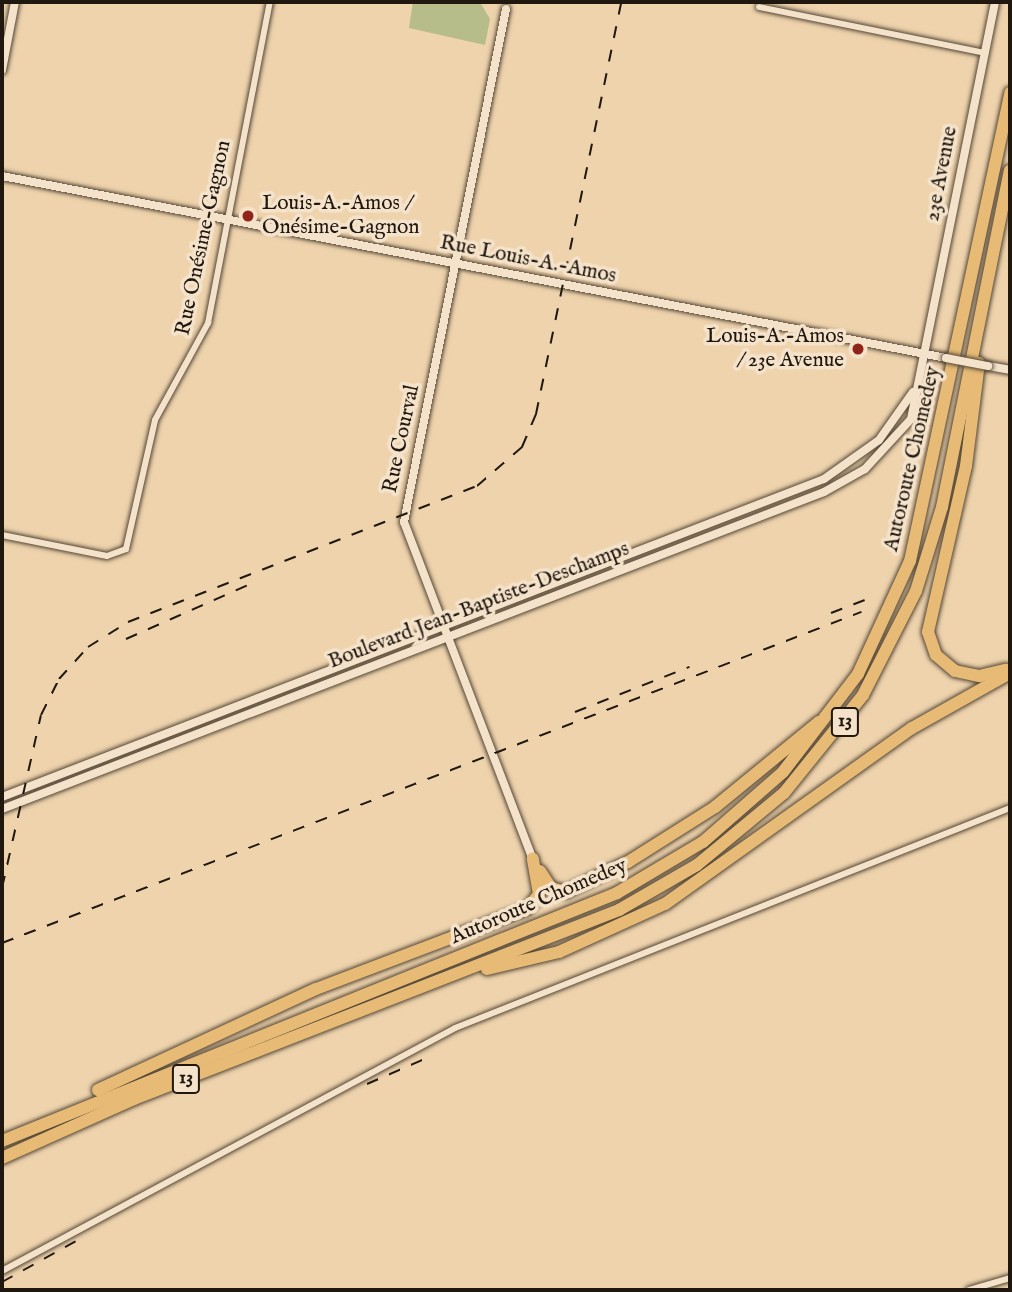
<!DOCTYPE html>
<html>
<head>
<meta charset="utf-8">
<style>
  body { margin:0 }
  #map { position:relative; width:1012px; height:1292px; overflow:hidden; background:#eed3ad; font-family:"IM FELL English",serif }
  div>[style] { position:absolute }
  .green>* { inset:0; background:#b7bc8b }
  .roads { filter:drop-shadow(0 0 2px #544736) drop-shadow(0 0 2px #544736) }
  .minor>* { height:6px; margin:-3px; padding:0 3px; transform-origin:3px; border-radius:3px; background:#f4e2ca }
  .tertiary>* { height:8px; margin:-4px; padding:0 4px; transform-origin:4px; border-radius:4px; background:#f4e2ca }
  .motorway>* { height:12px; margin:-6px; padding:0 6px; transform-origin:6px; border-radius:6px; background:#e7ba76 }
  .rail>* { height:2px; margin-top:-1px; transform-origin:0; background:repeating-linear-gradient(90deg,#20180f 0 12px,transparent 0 24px) }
  .bridges { filter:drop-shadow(0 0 2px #544736) drop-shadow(0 0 2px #544736) }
  .tertiary-bridge>* { height:8px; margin:-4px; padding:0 4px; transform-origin:4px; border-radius:4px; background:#f4e2ca }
  .dots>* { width:19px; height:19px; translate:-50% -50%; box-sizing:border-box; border:4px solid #f4e2ca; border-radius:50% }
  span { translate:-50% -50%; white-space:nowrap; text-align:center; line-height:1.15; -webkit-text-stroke:7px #f4e2ca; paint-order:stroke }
  .shield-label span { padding:2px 5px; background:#f4e2ca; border:2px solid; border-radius:5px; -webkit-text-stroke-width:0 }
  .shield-label { font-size:19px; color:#20180f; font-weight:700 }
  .street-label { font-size:21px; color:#20180f }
  .poi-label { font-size:21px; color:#20180f }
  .left { translate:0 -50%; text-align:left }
  .right { translate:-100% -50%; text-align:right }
  .frame { position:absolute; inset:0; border:4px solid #20180f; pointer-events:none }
</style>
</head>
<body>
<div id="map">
  <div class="green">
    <i style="clip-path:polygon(413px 2px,480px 2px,490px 19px,485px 45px,409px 28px)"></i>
  </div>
  <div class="roads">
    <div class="minor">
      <i style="left:759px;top:7px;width:231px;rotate:11.5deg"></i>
      <i style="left:2px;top:535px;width:107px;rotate:11.3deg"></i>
      <i style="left:107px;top:556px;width:20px;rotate:-20deg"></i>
      <i style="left:126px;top:549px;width:132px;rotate:-77.3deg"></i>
      <i style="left:155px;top:420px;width:111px;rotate:-61.3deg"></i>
      <i style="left:208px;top:323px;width:327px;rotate:-79.1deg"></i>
      <i style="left:2px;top:1271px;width:514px;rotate:-28.21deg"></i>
      <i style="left:455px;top:1028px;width:597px;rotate:-21.62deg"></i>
      <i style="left:969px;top:1290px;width:43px;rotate:-16.3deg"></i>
    </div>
    <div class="tertiary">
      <i style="left:506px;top:9px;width:523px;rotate:101.25deg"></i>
      <i style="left:404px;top:522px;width:361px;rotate:69.1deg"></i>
      <i style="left:2px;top:70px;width:69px;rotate:-79.2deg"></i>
      <i style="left:2px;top:176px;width:961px;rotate:10.91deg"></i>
      <i style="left:988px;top:366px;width:22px;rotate:10deg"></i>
      <i style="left:2px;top:797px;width:881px;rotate:-21.15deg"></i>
      <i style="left:824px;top:479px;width:67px;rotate:-35.3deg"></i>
      <i style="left:879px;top:440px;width:59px;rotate:-54.7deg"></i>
      <i style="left:2px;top:809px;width:881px;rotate:-21.09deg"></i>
      <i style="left:824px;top:492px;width:47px;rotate:-29.3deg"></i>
      <i style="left:865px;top:469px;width:68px;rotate:-47.4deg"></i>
      <i style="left:911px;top:419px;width:425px;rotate:-78.6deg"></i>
    </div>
    <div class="motorway">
      <i style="left:979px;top:363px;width:104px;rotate:97.2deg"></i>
      <i style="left:966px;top:466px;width:170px;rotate:102.9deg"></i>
      <i style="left:928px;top:632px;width:24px;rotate:71deg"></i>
      <i style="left:936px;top:655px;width:25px;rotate:40deg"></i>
      <i style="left:955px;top:671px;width:25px;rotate:12deg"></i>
      <i style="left:979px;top:676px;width:28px;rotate:-13deg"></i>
      <i style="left:540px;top:871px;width:20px;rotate:57deg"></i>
      <i style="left:551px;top:888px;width:16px;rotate:15deg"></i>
      <i style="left:566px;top:892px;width:69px;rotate:-25.8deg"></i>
      <i style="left:628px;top:862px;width:103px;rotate:-32.3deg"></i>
      <i style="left:715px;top:807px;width:134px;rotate:-39.3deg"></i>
      <i style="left:487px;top:969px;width:74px;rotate:-13.3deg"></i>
      <i style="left:559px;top:952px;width:116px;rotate:-24.4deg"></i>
      <i style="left:665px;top:904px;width:303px;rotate:-35.5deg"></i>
      <i style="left:912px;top:728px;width:112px;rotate:-29.3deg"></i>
      <i style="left:98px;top:1090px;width:240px;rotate:-24.9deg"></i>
      <i style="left:316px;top:989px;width:226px;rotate:-20.8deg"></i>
      <i style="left:527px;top:909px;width:19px;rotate:-51deg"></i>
      <i style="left:539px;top:894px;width:36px;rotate:-100deg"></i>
      <i style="left:2px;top:1141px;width:663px;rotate:-21.96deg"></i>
      <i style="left:617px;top:893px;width:100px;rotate:-30.7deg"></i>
      <i style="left:703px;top:842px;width:106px;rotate:-41.2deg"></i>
      <i style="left:783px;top:772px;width:123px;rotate:-52.6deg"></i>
      <i style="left:858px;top:674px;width:124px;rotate:-65.3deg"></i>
      <i style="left:910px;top:561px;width:479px;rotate:-77.9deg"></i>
      <i style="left:2px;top:1158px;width:145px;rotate:-24.1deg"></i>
      <i style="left:134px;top:1099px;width:521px;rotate:-21.29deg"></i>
      <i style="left:619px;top:910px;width:90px;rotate:-30deg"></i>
      <i style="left:697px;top:865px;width:113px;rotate:-39.6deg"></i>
      <i style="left:784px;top:793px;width:126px;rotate:-51.1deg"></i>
      <i style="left:863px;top:695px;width:117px;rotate:-63deg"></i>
      <i style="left:916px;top:591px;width:88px;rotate:-72.8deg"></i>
      <i style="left:942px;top:507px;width:343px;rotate:-78.6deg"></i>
    </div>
  </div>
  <div class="rail">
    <i style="left:831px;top:613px;width:39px;rotate:-21deg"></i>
    <i style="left:126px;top:639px;width:143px;rotate:-23.9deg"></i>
    <i style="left:575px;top:712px;width:123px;rotate:-21.5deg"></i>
    <i style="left:2px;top:888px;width:177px;rotate:-77.3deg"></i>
    <i style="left:41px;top:715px;width:40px;rotate:-63.4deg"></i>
    <i style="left:59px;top:679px;width:43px;rotate:-47.8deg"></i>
    <i style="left:88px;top:647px;width:47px;rotate:-32deg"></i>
    <i style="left:128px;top:622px;width:375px;rotate:-21.3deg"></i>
    <i style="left:477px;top:486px;width:60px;rotate:-40.9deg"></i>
    <i style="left:522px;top:447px;width:36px;rotate:-67deg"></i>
    <i style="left:536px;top:414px;width:421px;rotate:-78.3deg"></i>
    <i style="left:2px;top:943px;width:921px;rotate:-21.07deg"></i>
    <i style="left:367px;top:1084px;width:68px;rotate:-23.5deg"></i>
    <i style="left:2px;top:1282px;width:85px;rotate:-29deg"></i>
  </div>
  <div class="bridges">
    <div class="tertiary-bridge">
      <i style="left:946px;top:358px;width:43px;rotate:10.8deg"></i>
    </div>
  </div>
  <div class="dots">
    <i style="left:248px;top:216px;background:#8f2418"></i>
    <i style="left:858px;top:349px;background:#8f2418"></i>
  </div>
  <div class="shield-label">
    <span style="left:845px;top:722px">13</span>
    <span style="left:186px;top:1079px">13</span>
  </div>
  <div class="street-label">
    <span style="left:942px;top:174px;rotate:-79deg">23e Avenue</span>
    <span style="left:204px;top:238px;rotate:-78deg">Rue Onésime-Gagnon</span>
    <span style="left:528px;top:260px;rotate:11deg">Rue Louis-A.-Amos</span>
    <span style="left:402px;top:439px;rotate:-78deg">Rue Courval</span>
    <span style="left:913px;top:459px;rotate:-77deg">Autoroute Chomedey</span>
    <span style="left:479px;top:606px;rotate:-21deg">Boulevard Jean-Baptiste-Deschamps</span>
    <span style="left:539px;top:902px;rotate:-23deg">Autoroute Chomedey</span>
  </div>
  <div class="poi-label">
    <span class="left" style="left:262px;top:216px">Louis-A.-Amos /<br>Onésime-Gagnon</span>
    <span class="right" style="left:844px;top:349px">Louis-A.-Amos<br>/ 23e Avenue</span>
  </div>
  <div class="frame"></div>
</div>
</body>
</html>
